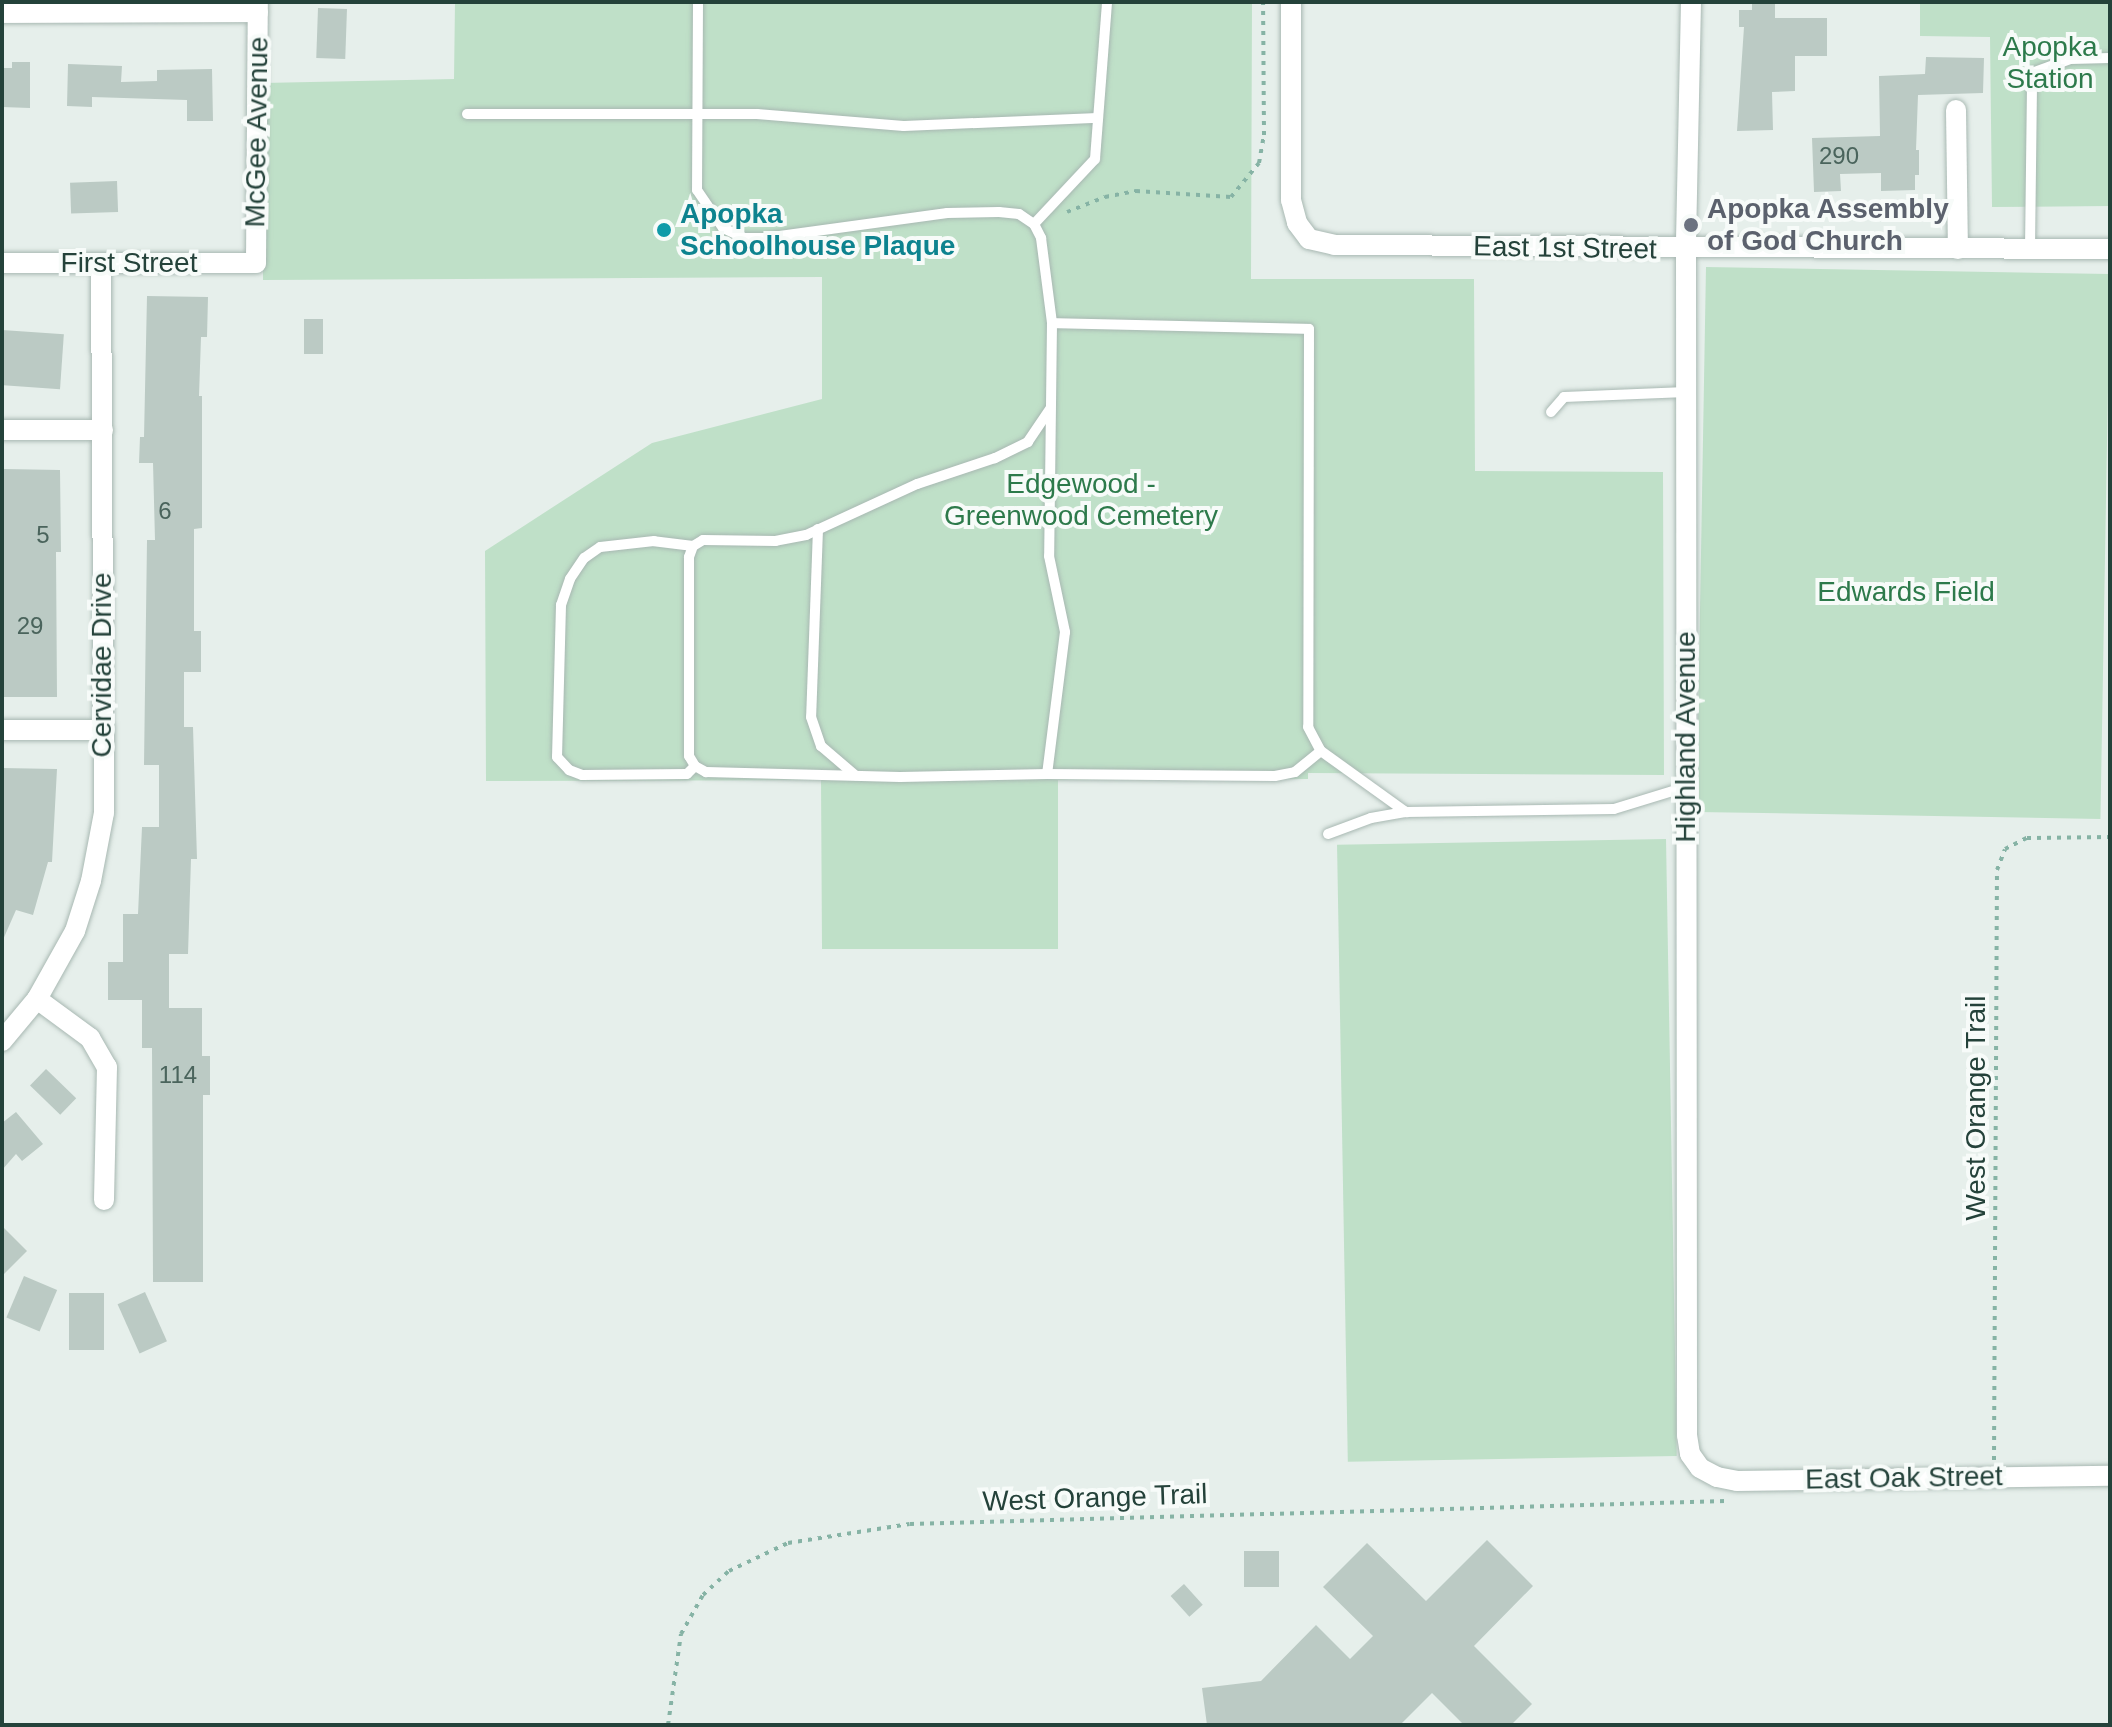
<!DOCTYPE html>
<html>
<head>
<meta charset="utf-8">
<style>
  body { margin:0 }
  #map { position:relative; width:2112px; height:1727px; overflow:hidden; background:#e6efeb; font-family:Arial,sans-serif }
  div>[style] { position:absolute }
  .green>* { inset:0; background:#bfe0c8; transform-origin:0 0 }
  .building>* { inset:0; background:#bbcac4; transform-origin:0 0 }
  .path>* { height:4px; margin-top:-2px; transform-origin:0; background:repeating-linear-gradient(90deg,#86b3a5 0 4px,transparent 0 10px) }
  .roads { filter:drop-shadow(0 0 2px #a8b8b2) drop-shadow(0 0 2px #a8b8b2) }
  .lane>* { height:10px; margin:-5px; padding:0 5px; transform-origin:5px; border-radius:5px; background:#fff }
  .street>* { height:20px; margin:-10px; padding:0 10px; transform-origin:10px; border-radius:10px; background:#fff }
  .dots>* { width:22px; height:22px; translate:-50% -50%; box-sizing:border-box; border:4px solid #f7fbf9; border-radius:50% }
  span { translate:-50% -50%; white-space:nowrap; text-align:center; line-height:1.15; -webkit-text-stroke:8px #f7fbf9; paint-order:stroke }
  .number-label { font-size:24px; color:#4a645c }
  .number-label span { -webkit-text-stroke-width:0 }
  .park-label { font-size:28px; color:#2d7a4b }
  .street-label { font-size:28px; color:#24423a }
  .worship-label { font-size:28px; color:#5b616d; font-weight:700 }
  .left { translate:0 -50%; text-align:left }
  .culture-label { font-size:28px; color:#0d838f; font-weight:700 }
  .frame { position:absolute; inset:0; border:4px solid #24423a; pointer-events:none }
</style>
</head>
<body>
<div id="map">
  <div class="green">
    <i style="clip-path:polygon(455px 2px,1252px 2px,1251px 279px,1474px 279px,1475px 471px,1663px 472px,1664px 775px,1308px 773px,1308px 779px,1058px 780px,1058px 949px,822px 949px,821px 780px,486px 781px,485px 551px,652px 443px,822px 399px,822px 277px,263px 280px,263px 83px,454px 79px)"></i>
    <i style="clip-path:polygon(1920px 2px,2110px 2px,2110px 206px,1992px 207px,1990px 37px,1920px 36px)"></i>
    <i style="left:1706px;top:267px;width:404px;height:545px;rotate:1deg"></i>
    <i style="left:1666px;top:839px;width:617px;height:329px;rotate:89deg"></i>
  </div>
  <div class="building">
    <i style="clip-path:polygon(1752px 2px,1775px 2px,1775px 18px,1827px 18px,1827px 56px,1795px 56px,1795px 91px,1772px 92px,1773px 130px,1737px 131px,1744px 27px,1739px 27px,1739px 10px,1752px 10px)"></i>
    <i style="left:318px;top:8px;width:29px;height:50px;rotate:2deg"></i>
    <i style="clip-path:polygon(1926px 57px,1984px 58px,1983px 93px,1918px 95px,1916px 150px,1919px 150px,1919px 175px,1915px 175px,1915px 190px,1881px 191px,1881px 173px,1840px 174px,1841px 191px,1814px 192px,1812px 138px,1880px 136px,1879px 76px,1925px 74px)"></i>
    <i style="clip-path:polygon(12px 62px,30px 62px,30px 108px,2px 107px,2px 68px,12px 68px)"></i>
    <i style="clip-path:polygon(68px 64px,122px 66px,121px 82px,157px 81px,157px 70px,212px 69px,213px 121px,187px 121px,187px 100px,92px 97px,92px 107px,67px 106px)"></i>
    <i style="left:117px;top:181px;width:31px;height:47px;rotate:88deg"></i>
    <i style="clip-path:polygon(147px 296px,208px 297px,207px 337px,201px 337px,199px 396px,202px 396px,202px 528px,194px 529px,194px 631px,201px 631px,201px 672px,184px 672px,184px 727px,193px 727px,197px 859px,191px 859px,188px 954px,169px 954px,169px 1008px,202px 1008px,202px 1056px,210px 1056px,210px 1095px,203px 1095px,203px 1282px,153px 1282px,152px 1048px,142px 1048px,142px 1000px,108px 1000px,108px 962px,123px 962px,123px 914px,138px 914px,142px 827px,159px 827px,159px 765px,144px 765px,147px 540px,155px 540px,153px 463px,139px 463px,140px 437px,144px 437px)"></i>
    <i style="left:304px;top:319px;width:19px;height:35px"></i>
    <i style="left:2px;top:330px;width:62px;height:55px;rotate:4deg"></i>
    <i style="clip-path:polygon(4px 469px,60px 470px,61px 552px,56px 552px,57px 697px,4px 697px)"></i>
    <i style="clip-path:polygon(2px 768px,57px 769px,52px 862px,48px 862px,33px 915px,16px 910px,2px 942px)"></i>
    <i style="left:46px;top:1069px;width:42px;height:23px;rotate:44deg"></i>
    <i style="clip-path:polygon(16px 1112px,43px 1144px,22px 1161px,16px 1154px,2px 1170px,2px 1123px)"></i>
    <i style="clip-path:polygon(2px 1226px,27px 1251px,2px 1276px)"></i>
    <i style="left:24px;top:1276px;width:36px;height:45px;rotate:23deg"></i>
    <i style="left:145px;top:1292px;width:54px;height:30px;rotate:66deg"></i>
    <i style="left:69px;top:1293px;width:35px;height:57px"></i>
    <i style="clip-path:polygon(1487px 1540px,1533px 1586px,1474px 1646px,1532px 1704px,1511px 1725px,1464px 1725px,1432px 1693px,1400px 1725px,1207px 1725px,1202px 1688px,1261px 1681px,1316px 1625px,1350px 1659px,1373px 1636px,1323px 1587px,1367px 1543px,1426px 1601px)"></i>
    <i style="left:1244px;top:1551px;width:35px;height:36px"></i>
    <i style="left:1184px;top:1584px;width:28px;height:18px;rotate:48deg"></i>
  </div>
  <div class="path">
    <i style="left:1067px;top:212px;width:41px;rotate:-21.5deg"></i>
    <i style="left:1105px;top:197px;width:32px;rotate:-11deg"></i>
    <i style="left:1136px;top:191px;width:95px;rotate:3.6deg"></i>
    <i style="left:1231px;top:197px;width:44px;rotate:-50.5deg"></i>
    <i style="left:1259px;top:163px;width:28px;rotate:-80deg"></i>
    <i style="left:1264px;top:135px;width:133px;rotate:-90.4deg"></i>
    <i style="left:1994px;top:1460px;width:590px;rotate:-89.71deg"></i>
    <i style="left:1997px;top:870px;width:22px;rotate:-69deg"></i>
    <i style="left:2005px;top:849px;width:25px;rotate:-27deg"></i>
    <i style="left:2027px;top:838px;width:83px;rotate:-0.7deg"></i>
    <i style="left:668px;top:1725px;width:92px;rotate:-81.9deg"></i>
    <i style="left:681px;top:1634px;width:45px;rotate:-60.6deg"></i>
    <i style="left:703px;top:1595px;width:35px;rotate:-43deg"></i>
    <i style="left:729px;top:1571px;width:65px;rotate:-25.4deg"></i>
    <i style="left:788px;top:1543px;width:123px;rotate:-8.9deg"></i>
    <i style="left:910px;top:1524px;width:816px;rotate:-1.61deg"></i>
  </div>
  <div class="roads">
    <div class="lane">
      <i style="left:698px;top:2px;width:188px;rotate:90.3deg"></i>
      <i style="left:697px;top:190px;width:46px;rotate:55.6deg"></i>
      <i style="left:723px;top:228px;width:23px;rotate:25deg"></i>
      <i style="left:744px;top:238px;width:21px"></i>
      <i style="left:765px;top:238px;width:184px;rotate:-7.8deg"></i>
      <i style="left:947px;top:213px;width:52px;rotate:-1.1deg"></i>
      <i style="left:999px;top:212px;width:20px;rotate:6deg"></i>
      <i style="left:1019px;top:214px;width:18px;rotate:34deg"></i>
      <i style="left:1034px;top:224px;width:16px;rotate:63deg"></i>
      <i style="left:1041px;top:238px;width:86px;rotate:82.6deg"></i>
      <i style="left:1052px;top:323px;width:233px;rotate:90.7deg"></i>
      <i style="left:1049px;top:556px;width:78px;rotate:78.1deg"></i>
      <i style="left:1065px;top:632px;width:143px;rotate:97.2deg"></i>
      <i style="left:467px;top:114px;width:290px"></i>
      <i style="left:757px;top:114px;width:147px;rotate:4.7deg"></i>
      <i style="left:904px;top:126px;width:194px;rotate:-2.4deg"></i>
      <i style="left:1034px;top:224px;width:89px;rotate:-46.8deg"></i>
      <i style="left:1095px;top:159px;width:157px;rotate:-85.6deg"></i>
      <i style="left:2030px;top:249px;width:176px;rotate:-89.3deg"></i>
      <i style="left:2032px;top:73px;width:40px;rotate:-20.2deg"></i>
      <i style="left:2070px;top:59px;width:40px;rotate:-1.4deg"></i>
      <i style="left:1052px;top:323px;width:257px;rotate:1.3deg"></i>
      <i style="left:1309px;top:329px;width:398px;rotate:90.1deg"></i>
      <i style="left:1308px;top:727px;width:27px;rotate:62deg"></i>
      <i style="left:1321px;top:751px;width:105px;rotate:35.7deg"></i>
      <i style="left:1050px;top:409px;width:40px;rotate:124deg"></i>
      <i style="left:1028px;top:442px;width:37px;rotate:154deg"></i>
      <i style="left:995px;top:458px;width:82px;rotate:161.6deg"></i>
      <i style="left:917px;top:484px;width:122px;rotate:155.3deg"></i>
      <i style="left:806px;top:535px;width:31px;rotate:169deg"></i>
      <i style="left:776px;top:541px;width:73px;rotate:-179.2deg"></i>
      <i style="left:703px;top:540px;width:12px;rotate:149deg"></i>
      <i style="left:693px;top:546px;width:12px;rotate:110deg"></i>
      <i style="left:689px;top:557px;width:199px;rotate:90deg"></i>
      <i style="left:689px;top:756px;width:12px;rotate:59deg"></i>
      <i style="left:695px;top:766px;width:13px;rotate:29deg"></i>
      <i style="left:706px;top:772px;width:194px;rotate:1.5deg"></i>
      <i style="left:900px;top:777px;width:147px;rotate:-1.2deg"></i>
      <i style="left:1047px;top:774px;width:228px;rotate:0.5deg"></i>
      <i style="left:1275px;top:776px;width:20px;rotate:-11deg"></i>
      <i style="left:1295px;top:772px;width:33px;rotate:-39deg"></i>
      <i style="left:1551px;top:412px;width:20px;rotate:-49deg"></i>
      <i style="left:1564px;top:397px;width:122px;rotate:-2.3deg"></i>
      <i style="left:818px;top:529px;width:188px;rotate:92.1deg"></i>
      <i style="left:811px;top:717px;width:31px;rotate:71deg"></i>
      <i style="left:821px;top:746px;width:45px;rotate:40.5deg"></i>
      <i style="left:693px;top:546px;width:39px;rotate:-173deg"></i>
      <i style="left:654px;top:541px;width:54px;rotate:173.7deg"></i>
      <i style="left:600px;top:547px;width:19px;rotate:145deg"></i>
      <i style="left:584px;top:558px;width:25px;rotate:124deg"></i>
      <i style="left:570px;top:579px;width:28px;rotate:109deg"></i>
      <i style="left:561px;top:605px;width:152px;rotate:91.5deg"></i>
      <i style="left:557px;top:757px;width:18px;rotate:47deg"></i>
      <i style="left:569px;top:770px;width:14px;rotate:21deg"></i>
      <i style="left:582px;top:775px;width:105px;rotate:-0.5deg"></i>
      <i style="left:687px;top:774px;width:11px;rotate:-45deg"></i>
      <i style="left:1328px;top:834px;width:46px;rotate:-20.4deg"></i>
      <i style="left:1371px;top:818px;width:36px;rotate:-10deg"></i>
      <i style="left:1406px;top:812px;width:208px;rotate:-0.8deg"></i>
      <i style="left:1614px;top:809px;width:75px;rotate:-17deg"></i>
    </div>
    <div class="street">
      <i style="left:1291px;top:2px;width:198px;rotate:90deg"></i>
      <i style="left:1291px;top:200px;width:24px;rotate:75deg"></i>
      <i style="left:1297px;top:223px;width:20px;rotate:53deg"></i>
      <i style="left:1309px;top:239px;width:26px;rotate:13deg"></i>
      <i style="left:1334px;top:245px;width:776px;rotate:0.3deg"></i>
      <i style="left:1691px;top:2px;width:247px;rotate:91.2deg"></i>
      <i style="left:1686px;top:249px;width:1186px;rotate:89.95deg"></i>
      <i style="left:1687px;top:1435px;width:19px;rotate:81deg"></i>
      <i style="left:1690px;top:1454px;width:17px;rotate:54deg"></i>
      <i style="left:1700px;top:1468px;width:19px;rotate:28deg"></i>
      <i style="left:1717px;top:1477px;width:20px;rotate:11deg"></i>
      <i style="left:1737px;top:1481px;width:373px;rotate:-0.8deg"></i>
      <i style="left:2px;top:13px;width:256px;rotate:-0.2deg"></i>
      <i style="left:1956px;top:110px;width:139px;rotate:89.2deg"></i>
      <i style="left:2px;top:263px;width:254px"></i>
      <i style="left:256px;top:263px;width:261px;rotate:-89.6deg"></i>
      <i style="left:2px;top:430px;width:101px"></i>
      <i style="left:2px;top:730px;width:99px"></i>
      <i style="left:37px;top:999px;width:66px;rotate:36.3deg"></i>
      <i style="left:90px;top:1038px;width:34px;rotate:60deg"></i>
      <i style="left:107px;top:1067px;width:133px;rotate:91.3deg"></i>
      <i style="left:2px;top:1041px;width:55px;rotate:-50.2deg"></i>
      <i style="left:37px;top:999px;width:78px;rotate:-60.8deg"></i>
      <i style="left:75px;top:931px;width:52px;rotate:-72.3deg"></i>
      <i style="left:91px;top:881px;width:69px;rotate:-79.2deg"></i>
      <i style="left:104px;top:813px;width:550px;rotate:-90.31deg"></i>
    </div>
  </div>
  <div class="dots">
    <i style="left:1691px;top:225px;background:#6b7280"></i>
    <i style="left:664px;top:230px;background:#0f9aa8"></i>
  </div>
  <div class="number-label">
    <span style="left:1839px;top:156px">290</span>
    <span style="left:165px;top:511px">6</span>
    <span style="left:43px;top:535px">5</span>
    <span style="left:30px;top:626px">29</span>
    <span style="left:178px;top:1075px">114</span>
  </div>
  <div class="park-label">
    <span style="left:2050px;top:63px">Apopka<br>Station</span>
    <span style="left:1081px;top:500px">Edgewood -<br>Greenwood Cemetery</span>
    <span style="left:1906px;top:592px">Edwards Field</span>
  </div>
  <div class="street-label">
    <span style="left:257px;top:132px;rotate:-89deg">McGee Avenue</span>
    <span style="left:1565px;top:248px;rotate:1deg">East 1st Street</span>
    <span style="left:129px;top:263px">First Street</span>
    <span style="left:102px;top:665px;rotate:-90deg">Cervidae Drive</span>
    <span style="left:1686px;top:737px;rotate:-90deg">Highland Avenue</span>
    <span style="left:1976px;top:1108px;rotate:-90deg">West Orange Trail</span>
    <span style="left:1904px;top:1478px;rotate:-1deg">East Oak Street</span>
    <span style="left:1095px;top:1498px;rotate:-2deg">West Orange Trail</span>
  </div>
  <div class="worship-label">
    <span class="left" style="left:1707px;top:225px">Apopka Assembly<br>of God Church</span>
  </div>
  <div class="culture-label">
    <span class="left" style="left:680px;top:230px">Apopka<br>Schoolhouse Plaque</span>
  </div>
  <div class="frame"></div>
</div>
</body>
</html>
